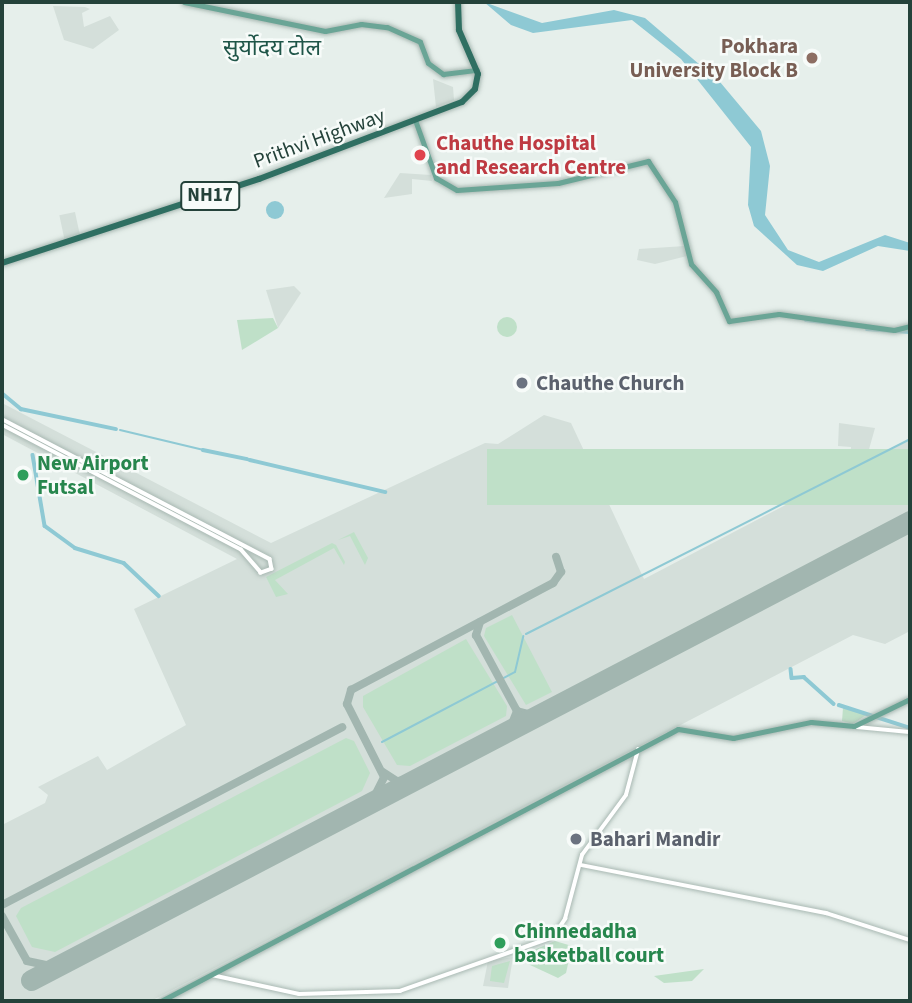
<!DOCTYPE html>
<html>
<head>
<meta charset="utf-8">
<style>
  body { margin:0 }
  #map { position:relative; width:912px; height:1003px; overflow:hidden; background:#e6efeb; font-family:"Source Sans 3","Noto Sans Devanagari",sans-serif }
  div>[style] { position:absolute }
  .built>* { inset:0; background:#d4dfda; transform-origin:0 0 }
  .green>* { inset:0; background:#bfe0c8; transform-origin:0 0 }
  .round { border-radius:50% }
  .water>* { inset:0; background:#8ec9d4 }
  .stream>* { height:2px; margin:-1px; padding:0 1px; transform-origin:1px; border-radius:1px; background:#8ec9d4 }
  .canal>* { height:3.5px; margin:-1.75px; padding:0 1.75px; transform-origin:1.75px; border-radius:1.75px; background:#8ec9d4 }
  .taxiway>* { height:8px; margin:-4px; padding:0 4px; transform-origin:4px; border-radius:4px; background:#a2b6b0 }
  .runway>* { height:21px; margin:-10.5px; padding:0 10.5px; transform-origin:10.5px; border-radius:10.5px; background:#a2b6b0 }
  .roads { filter:drop-shadow(0 0 2px #a8b8b2) drop-shadow(0 0 2px #a8b8b2) }
  .minor>* { height:3.5px; margin:-1.75px; padding:0 1.75px; transform-origin:1.75px; border-radius:1.75px; background:#fff }
  .major>* { height:5px; margin:-2.5px; padding:0 2.5px; transform-origin:2.5px; border-radius:2.5px; background:#6aa596 }
  .highway>* { height:6px; margin:-3px; padding:0 3px; transform-origin:3px; border-radius:3px; background:#2f6f62 }
  .dots>* { width:19px; height:19px; translate:-50% -50%; box-sizing:border-box; border:4px solid #f7fbf9; border-radius:50% }
  span { translate:-50% -50%; white-space:nowrap; text-align:center; line-height:1.15; -webkit-text-stroke:5px #f7fbf9; paint-order:stroke }
  .shield-label span { padding:2px 5px; background:#f7fbf9; border:2px solid; border-radius:5px; -webkit-text-stroke-width:0 }
  .shield-label { font-size:19px; color:#24423a; font-weight:700 }
  .education-label { font-size:21px; color:#785e54; font-weight:700 }
  .right { translate:-100% -50%; text-align:right }
  .street-label { font-size:21px; color:#24423a }
  .health-label { font-size:21px; color:#be3a42; font-weight:700 }
  .left { translate:0 -50%; text-align:left }
  .worship-label { font-size:21px; color:#5b616d; font-weight:700 }
  .leisure-label { font-size:21px; color:#27864d; font-weight:700 }
  .neighbourhood-label { font-size:23px; color:#1f5548 }
  .frame { position:absolute; inset:0; border:4px solid #24423a; pointer-events:none }
</style>
</head>
<body>
<div id="map">
  <div class="built">
    <i style="clip-path:polygon(53px 6px,85px 7px,90px 9px,82px 13px,84px 27px,110px 16px,119px 30px,93px 49px,64px 40px)"></i>
    <i style="clip-path:polygon(433px 79px,453px 87px,454px 100px,436px 107px)"></i>
    <i style="clip-path:polygon(400px 173px,431px 175px,432px 181px,412px 179px,412px 194px,384px 198px)"></i>
    <i style="left:75px;top:212px;width:24px;height:16px;rotate:78deg"></i>
    <i style="clip-path:polygon(685px 246px,687px 256px,655px 264px,637px 260px,639px 249px)"></i>
    <i style="clip-path:polygon(294px 286px,301px 293px,278px 328px,266px 290px)"></i>
    <i style="clip-path:polygon(2px 403px,271px 543px,485px 443px,498px 444px,544px 415px,571px 423px,644px 579px,910px 440px,910px 631px,885px 644px,853px 635px,151px 1001px,2px 1001px,2px 825px,45px 803px,48px 795px,38px 787px,98px 756px,107px 770px,186px 725px,134px 609px,237px 559px,2px 434px)"></i>
    <i style="clip-path:polygon(839px 423px,875px 428px,868px 453px,850px 462px,851px 447px,838px 446px)"></i>
    <i style="clip-path:polygon(513px 957px,508px 988px,483px 986px,488px 961px)"></i>
  </div>
  <div class="green">
    <i class="round" style="left:497px;top:317px;width:20px;height:20px"></i>
    <i style="clip-path:polygon(273px 318px,278px 328px,242px 350px,237px 320px)"></i>
    <i style="left:910px;top:449px;width:56px;height:423px;rotate:90deg"></i>
    <i style="clip-path:polygon(354px 532px,368px 558px,365px 565px,350px 536px,338px 540px)"></i>
    <i style="clip-path:polygon(332px 543px,336px 545px,345px 562px,344px 565px,334px 548px,275px 580px,288px 594px,276px 597px,266px 577px)"></i>
    <i style="clip-path:polygon(512px 615px,552px 692px,526px 705px,484px 636px,486px 628px)"></i>
    <i style="clip-path:polygon(466px 639px,507px 706px,506px 716px,410px 766px,397px 765px,363px 707px,363px 696px)"></i>
    <i style="clip-path:polygon(843px 708px,866px 715px,853px 724px,842px 721px)"></i>
    <i style="clip-path:polygon(346px 738px,354px 741px,370px 773px,362px 791px,55px 952px,32px 947px,16px 916px,21px 908px)"></i>
    <i style="clip-path:polygon(555px 941px,572px 946px,566px 973px,558px 978px,515px 958px)"></i>
    <i style="clip-path:polygon(510px 961px,504px 983px,490px 981px,492px 966px)"></i>
    <i style="clip-path:polygon(704px 969px,692px 981px,664px 983px,654px 976px)"></i>
  </div>
  <div class="water">
    <i style="clip-path:polygon(484px 2px,542px 23px,614px 10px,645px 18px,720px 82px,761px 131px,770px 166px,765px 215px,788px 250px,819px 262px,885px 235px,910px 243px,910px 251px,878px 246px,823px 271px,797px 265px,754px 226px,748px 205px,751px 147px,681px 59px,632px 20px,533px 33px,511px 25px)"></i>
    <i class="round" style="left:266px;top:201px;width:18px;height:18px"></i>
  </div>
  <div class="stream">
    <i style="left:120px;top:430px;width:85px;rotate:13.5deg"></i>
    <i style="left:526px;top:634px;width:431px;rotate:-26.9deg"></i>
    <i style="left:382px;top:742px;width:150px;rotate:-27.8deg"></i>
    <i style="left:515px;top:672px;width:37px;rotate:-77deg"></i>
  </div>
  <div class="canal">
    <i style="left:806px;top:320px;width:51px;rotate:6.7deg"></i>
    <i style="left:867px;top:329px;width:43px;rotate:4deg"></i>
    <i style="left:2px;top:393px;width:25px;rotate:40deg"></i>
    <i style="left:21px;top:409px;width:97px;rotate:11.9deg"></i>
    <i style="left:203px;top:450px;width:45px;rotate:11.6deg"></i>
    <i style="left:33px;top:455px;width:72px;rotate:80.4deg"></i>
    <i style="left:45px;top:526px;width:37px;rotate:36deg"></i>
    <i style="left:75px;top:548px;width:51px;rotate:17deg"></i>
    <i style="left:124px;top:563px;width:48px;rotate:43.3deg"></i>
    <i style="left:250px;top:460px;width:139px;rotate:13.3deg"></i>
    <i style="left:791px;top:669px;width:9px;rotate:84deg"></i>
    <i style="left:792px;top:678px;width:12px;rotate:-5deg"></i>
    <i style="left:804px;top:677px;width:40px;rotate:42deg"></i>
    <i style="left:839px;top:705px;width:75px;rotate:17.9deg"></i>
  </div>
  <div class="taxiway">
    <i style="left:480px;top:622px;width:14px;rotate:107deg"></i>
    <i style="left:476px;top:635px;width:86px;rotate:61.7deg"></i>
    <i style="left:517px;top:711px;width:20px;rotate:15deg"></i>
    <i style="left:509px;top:731px;width:22px;rotate:-68deg"></i>
    <i style="left:383px;top:772px;width:17px;rotate:33deg"></i>
    <i style="left:397px;top:781px;width:17px;rotate:-3deg"></i>
    <i style="left:371px;top:803px;width:29px;rotate:-63deg"></i>
    <i style="left:384px;top:777px;width:82px;rotate:-116.9deg"></i>
    <i style="left:347px;top:704px;width:15px;rotate:-74deg"></i>
    <i style="left:351px;top:690px;width:229px;rotate:-27.9deg"></i>
    <i style="left:553px;top:583px;width:14px;rotate:-54deg"></i>
    <i style="left:561px;top:572px;width:16px;rotate:-108deg"></i>
    <i style="left:2px;top:905px;width:384px;rotate:-27.6deg"></i>
    <i style="left:2px;top:916px;width:51px;rotate:60.9deg"></i>
    <i style="left:27px;top:961px;width:29px;rotate:12deg"></i>
  </div>
  <div class="runway">
    <i style="left:31px;top:980px;width:992px;rotate:-27.57deg"></i>
  </div>
  <div class="roads">
    <div class="minor">
      <i style="left:2px;top:419px;width:302px;rotate:27.6deg"></i>
      <i style="left:270px;top:559px;width:10px;rotate:79deg"></i>
      <i style="left:272px;top:569px;width:12px;rotate:160deg"></i>
      <i style="left:261px;top:573px;width:30px;rotate:-131deg"></i>
      <i style="left:241px;top:550px;width:270px;rotate:-152.4deg"></i>
      <i style="left:856px;top:727px;width:54px;rotate:5.3deg"></i>
      <i style="left:581px;top:865px;width:250px;rotate:11.1deg"></i>
      <i style="left:826px;top:913px;width:88px;rotate:17.8deg"></i>
      <i style="left:212px;top:975px;width:89px;rotate:12.3deg"></i>
      <i style="left:299px;top:994px;width:101px;rotate:-1.7deg"></i>
      <i style="left:400px;top:991px;width:162px;rotate:-19.4deg"></i>
      <i style="left:553px;top:937px;width:22px;rotate:-56deg"></i>
      <i style="left:565px;top:919px;width:66px;rotate:-75.1deg"></i>
      <i style="left:582px;top:855px;width:74px;rotate:-53.7deg"></i>
      <i style="left:626px;top:795px;width:47px;rotate:-75.1deg"></i>
    </div>
    <div class="major">
      <i style="left:184px;top:2px;width:144px;rotate:11.6deg"></i>
      <i style="left:325px;top:31px;width:37px;rotate:-11deg"></i>
      <i style="left:361px;top:24px;width:26px;rotate:7deg"></i>
      <i style="left:387px;top:27px;width:36px;rotate:24deg"></i>
      <i style="left:420px;top:42px;width:22px;rotate:69deg"></i>
      <i style="left:428px;top:63px;width:19px;rotate:36deg"></i>
      <i style="left:443px;top:74px;width:34px;rotate:-7deg"></i>
      <i style="left:415px;top:120px;width:62px;rotate:70.1deg"></i>
      <i style="left:436px;top:178px;width:24px;rotate:30deg"></i>
      <i style="left:457px;top:190px;width:101px;rotate:-4deg"></i>
      <i style="left:558px;top:183px;width:93px;rotate:-13.7deg"></i>
      <i style="left:648px;top:161px;width:49px;rotate:56.6deg"></i>
      <i style="left:675px;top:202px;width:64px;rotate:75.5deg"></i>
      <i style="left:691px;top:264px;width:38px;rotate:48deg"></i>
      <i style="left:716px;top:292px;width:32px;rotate:66deg"></i>
      <i style="left:729px;top:321px;width:50px;rotate:-8deg"></i>
      <i style="left:779px;top:314px;width:116px;rotate:7.9deg"></i>
      <i style="left:894px;top:330px;width:16px;rotate:-14deg"></i>
      <i style="left:161px;top:1001px;width:584px;rotate:-27.75deg"></i>
      <i style="left:678px;top:729px;width:56px;rotate:9.3deg"></i>
      <i style="left:733px;top:738px;width:80px;rotate:-11.6deg"></i>
      <i style="left:811px;top:722px;width:43px;rotate:5.3deg"></i>
      <i style="left:854px;top:726px;width:62px;rotate:-25.7deg"></i>
    </div>
    <div class="highway">
      <i style="left:2px;top:263px;width:270px;rotate:-18.1deg"></i>
      <i style="left:259px;top:179px;width:217px;rotate:-20.8deg"></i>
      <i style="left:462px;top:102px;width:18px;rotate:-45deg"></i>
      <i style="left:475px;top:89px;width:15px;rotate:-79deg"></i>
      <i style="left:478px;top:74px;width:48px;rotate:-113.4deg"></i>
      <i style="left:459px;top:30px;width:28px;rotate:-92deg"></i>
    </div>
  </div>
  <div class="dots">
    <i style="left:812px;top:58px;background:#8d6e63"></i>
    <i style="left:420px;top:155px;background:#e0444e"></i>
    <i style="left:522px;top:383px;background:#6b7280"></i>
    <i style="left:23px;top:475px;background:#2e9e5b"></i>
    <i style="left:576px;top:839px;background:#6b7280"></i>
    <i style="left:500px;top:943px;background:#2e9e5b"></i>
  </div>
  <div class="shield-label">
    <span style="left:210px;top:196px">NH17</span>
  </div>
  <div class="education-label">
    <span class="right" style="left:798px;top:58px">Pokhara<br>University Block B</span>
  </div>
  <div class="street-label">
    <span style="left:319px;top:138px;rotate:-20deg">Prithvi Highway</span>
  </div>
  <div class="health-label">
    <span class="left" style="left:436px;top:155px">Chauthe Hospital<br>and Research Centre</span>
  </div>
  <div class="worship-label">
    <span class="left" style="left:536px;top:383px">Chauthe Church</span>
    <span class="left" style="left:590px;top:839px">Bahari Mandir</span>
  </div>
  <div class="leisure-label">
    <span class="left" style="left:37px;top:475px">New Airport<br>Futsal</span>
    <span class="left" style="left:514px;top:943px">Chinnedadha<br>basketball court</span>
  </div>
  <div class="neighbourhood-label">
    <span style="left:272px;top:48px">सुर्योदय टोल</span>
  </div>
  <div class="frame"></div>
</div>
</body>
</html>
